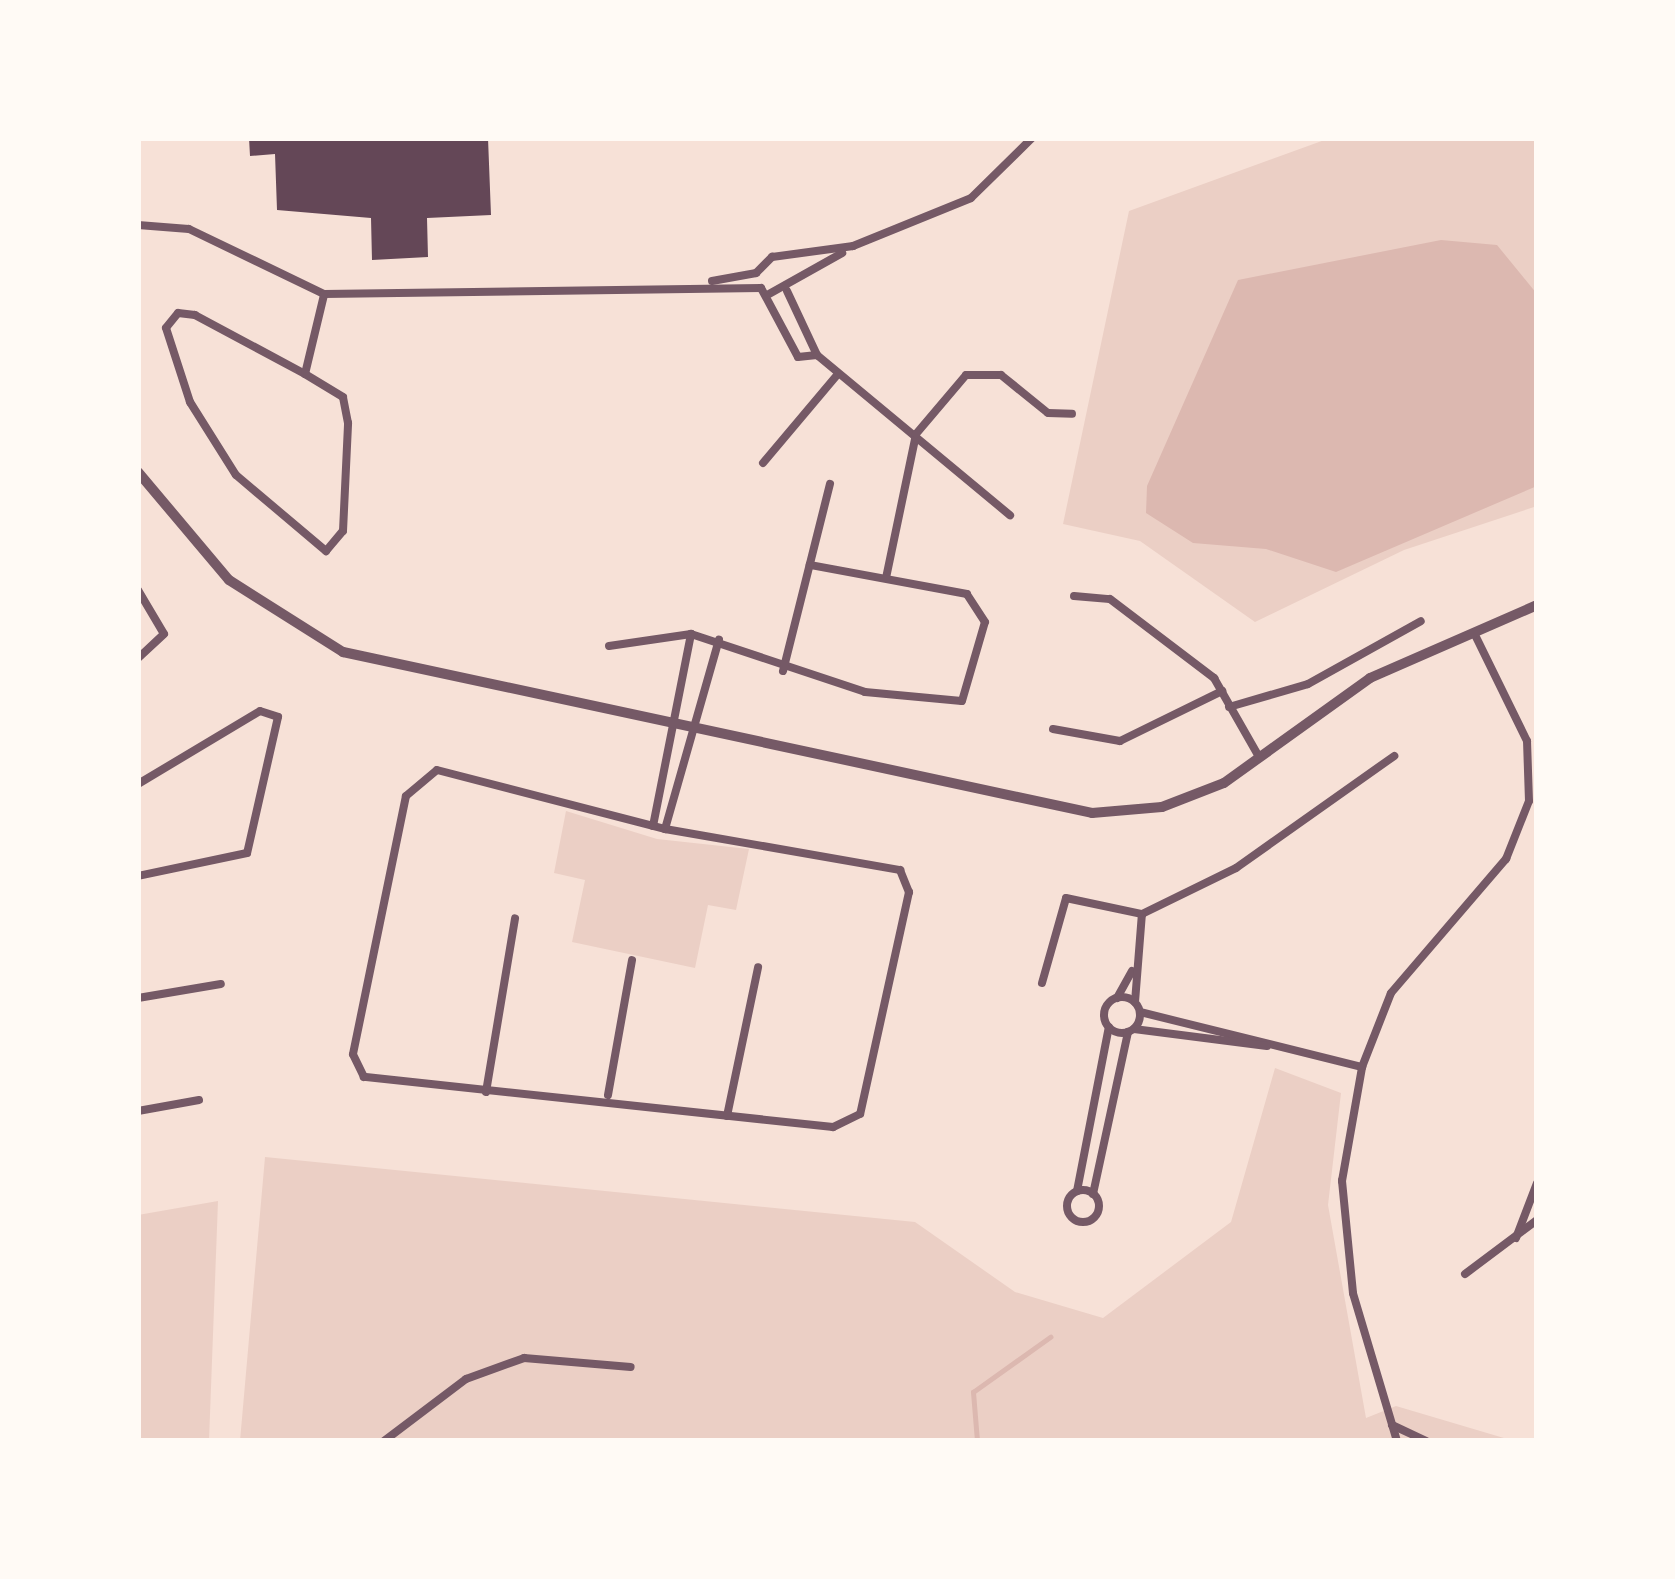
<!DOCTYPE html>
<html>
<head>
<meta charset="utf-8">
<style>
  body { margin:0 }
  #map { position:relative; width:1675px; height:1579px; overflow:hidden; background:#f7e1d7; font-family:Montserrat,sans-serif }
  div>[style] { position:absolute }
  .green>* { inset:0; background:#ebcfc5 }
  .water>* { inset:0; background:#dcb8b0 }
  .stream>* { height:4.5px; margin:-2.25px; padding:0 2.25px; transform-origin:2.25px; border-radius:2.25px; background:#dcb8b0 }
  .building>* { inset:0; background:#644757 }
  .minor>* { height:8px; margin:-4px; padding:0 4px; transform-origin:4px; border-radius:4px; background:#755966 }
  .minor>.ring { margin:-4px; padding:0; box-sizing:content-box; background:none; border:8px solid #755966; border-radius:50% }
  .tertiary>* { height:10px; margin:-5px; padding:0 5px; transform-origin:5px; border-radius:5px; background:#755966 }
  span { translate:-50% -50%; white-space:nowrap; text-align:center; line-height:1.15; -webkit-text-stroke:12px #fffaf5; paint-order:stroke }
  .frame { position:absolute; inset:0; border:141px solid #fffaf5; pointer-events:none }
</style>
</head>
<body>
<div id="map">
  <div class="green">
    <i style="clip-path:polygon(1330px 138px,1537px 138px,1537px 506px,1404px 550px,1255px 622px,1140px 541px,1063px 524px,1129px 211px)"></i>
    <i style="clip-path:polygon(566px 811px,657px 839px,749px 849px,736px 910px,708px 905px,695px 968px,572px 942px,585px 880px,554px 873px)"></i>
    <i style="clip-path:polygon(1275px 1068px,1341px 1093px,1328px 1205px,1366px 1418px,1396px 1406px,1514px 1441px,240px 1441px,265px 1157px,915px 1222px,1015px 1292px,1103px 1318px,1231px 1222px)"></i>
    <i style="clip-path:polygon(218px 1201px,209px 1441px,138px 1441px,138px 1215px)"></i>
  </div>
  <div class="water">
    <i style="clip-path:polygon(1441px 240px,1497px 245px,1537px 294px,1537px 486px,1336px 572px,1266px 549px,1193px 543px,1146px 513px,1147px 486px,1238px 280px)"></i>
  </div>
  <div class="stream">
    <i style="left:977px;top:1441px;width:49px;rotate:-94.7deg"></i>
    <i style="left:973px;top:1392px;width:95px;rotate:-35.5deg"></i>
  </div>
  <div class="building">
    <i style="clip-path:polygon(249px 138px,488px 138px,491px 215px,427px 218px,428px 257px,372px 260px,371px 218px,277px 210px,275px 154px,250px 156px)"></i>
  </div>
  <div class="minor">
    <i style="left:138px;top:225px;width:51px;rotate:4.5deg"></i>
    <i style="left:189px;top:229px;width:150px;rotate:25.7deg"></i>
    <i style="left:324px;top:294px;width:437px;rotate:-0.8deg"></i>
    <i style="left:761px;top:288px;width:78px;rotate:61.8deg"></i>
    <i style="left:798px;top:357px;width:19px;rotate:-6deg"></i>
    <i style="left:712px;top:281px;width:45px;rotate:-10.3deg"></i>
    <i style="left:756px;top:273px;width:23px;rotate:-45deg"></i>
    <i style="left:772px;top:257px;width:82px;rotate:-7.7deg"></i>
    <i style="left:853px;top:246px;width:127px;rotate:-22.1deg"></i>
    <i style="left:971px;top:198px;width:86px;rotate:-44.5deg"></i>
    <i style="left:787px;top:291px;width:71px;rotate:64.9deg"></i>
    <i style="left:817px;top:355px;width:251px;rotate:39.7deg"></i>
    <i style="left:769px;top:294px;width:84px;rotate:-29.3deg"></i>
    <i style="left:305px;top:374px;width:125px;rotate:-151.8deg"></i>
    <i style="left:195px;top:315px;width:17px;rotate:-173deg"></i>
    <i style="left:178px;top:313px;width:19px;rotate:129deg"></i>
    <i style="left:166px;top:328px;width:78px;rotate:72deg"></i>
    <i style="left:190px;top:402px;width:86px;rotate:57.8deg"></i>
    <i style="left:236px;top:475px;width:118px;rotate:40.2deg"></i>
    <i style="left:326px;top:551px;width:26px;rotate:-50deg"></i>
    <i style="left:343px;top:531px;width:108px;rotate:-87.3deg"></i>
    <i style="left:348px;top:423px;width:26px;rotate:-101deg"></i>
    <i style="left:343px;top:397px;width:44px;rotate:-148.8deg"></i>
    <i style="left:305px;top:374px;width:81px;rotate:-76.5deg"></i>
    <i style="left:763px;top:463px;width:116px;rotate:-49.9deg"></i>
    <i style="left:886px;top:578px;width:147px;rotate:-78.2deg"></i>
    <i style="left:916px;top:434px;width:77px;rotate:-49.7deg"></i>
    <i style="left:966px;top:375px;width:35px"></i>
    <i style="left:1001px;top:375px;width:60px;rotate:39deg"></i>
    <i style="left:1048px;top:413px;width:24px;rotate:2deg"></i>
    <i style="left:138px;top:590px;width:51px;rotate:59.4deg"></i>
    <i style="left:164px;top:634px;width:35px;rotate:137deg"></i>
    <i style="left:1074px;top:596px;width:36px;rotate:5deg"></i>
    <i style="left:1110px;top:599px;width:131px;rotate:37.2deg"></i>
    <i style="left:1214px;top:678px;width:91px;rotate:60.3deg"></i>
    <i style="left:609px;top:646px;width:83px;rotate:-8.3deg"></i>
    <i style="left:691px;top:634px;width:183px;rotate:18.4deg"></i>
    <i style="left:865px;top:692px;width:97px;rotate:5.3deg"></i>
    <i style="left:962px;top:701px;width:82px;rotate:-73.8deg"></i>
    <i style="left:985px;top:622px;width:33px;rotate:-123deg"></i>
    <i style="left:967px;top:594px;width:160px;rotate:-169.5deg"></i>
    <i style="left:783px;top:671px;width:193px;rotate:-75.9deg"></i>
    <i style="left:1229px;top:707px;width:82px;rotate:-16.2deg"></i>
    <i style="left:1308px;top:684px;width:129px;rotate:-29.1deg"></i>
    <i style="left:1053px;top:729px;width:68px;rotate:10.2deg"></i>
    <i style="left:1120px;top:741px;width:114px;rotate:-26.1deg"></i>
    <i style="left:437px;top:770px;width:236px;rotate:14.5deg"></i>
    <i style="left:665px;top:829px;width:239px;rotate:9.9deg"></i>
    <i style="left:900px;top:870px;width:24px;rotate:68deg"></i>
    <i style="left:909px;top:892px;width:227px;rotate:102.4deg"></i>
    <i style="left:860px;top:1114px;width:30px;rotate:154deg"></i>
    <i style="left:833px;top:1127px;width:472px;rotate:-173.9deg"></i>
    <i style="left:364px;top:1077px;width:25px;rotate:-116deg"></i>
    <i style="left:353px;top:1054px;width:263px;rotate:-78.4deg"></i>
    <i style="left:406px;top:796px;width:40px;rotate:-40deg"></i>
    <i style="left:138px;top:784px;width:142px;rotate:-30.9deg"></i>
    <i style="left:260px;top:711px;width:19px;rotate:18deg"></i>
    <i style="left:278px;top:717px;width:139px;rotate:102.8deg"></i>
    <i style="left:247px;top:853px;width:111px;rotate:168.1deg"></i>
    <i style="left:653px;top:826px;width:196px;rotate:-78.8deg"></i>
    <i style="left:665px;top:829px;width:197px;rotate:-74.1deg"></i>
    <i style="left:1142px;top:914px;width:105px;rotate:-26.1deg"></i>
    <i style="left:1236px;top:868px;width:194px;rotate:-35.3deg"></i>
    <i style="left:1042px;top:983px;width:88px;rotate:-74.2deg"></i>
    <i style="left:1066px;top:898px;width:78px;rotate:11.9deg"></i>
    <i class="ring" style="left:1104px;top:997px;width:28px;height:28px"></i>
    <i style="left:138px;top:998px;width:84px;rotate:-9.6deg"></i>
    <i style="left:1117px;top:998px;width:31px;rotate:-61deg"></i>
    <i style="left:1135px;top:1002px;width:88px;rotate:-85.5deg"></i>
    <i style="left:1140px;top:1012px;width:229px;rotate:13.9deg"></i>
    <i style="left:1134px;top:1029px;width:134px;rotate:7.3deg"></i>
    <i style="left:486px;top:1092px;width:176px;rotate:-80.5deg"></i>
    <i style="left:608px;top:1095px;width:137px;rotate:-79.9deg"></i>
    <i style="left:138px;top:1111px;width:62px;rotate:-10.2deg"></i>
    <i style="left:727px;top:1116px;width:152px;rotate:-78.2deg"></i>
    <i class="ring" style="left:1067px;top:1190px;width:24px;height:24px"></i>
    <i style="left:1077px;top:1191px;width:167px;rotate:-79deg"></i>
    <i style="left:1093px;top:1194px;width:166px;rotate:-77.8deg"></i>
    <i style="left:1516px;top:1238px;width:59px;rotate:-69.1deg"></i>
    <i style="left:1465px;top:1274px;width:90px;rotate:-36.9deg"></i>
    <i style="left:1392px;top:1425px;width:38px;rotate:25deg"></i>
    <i style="left:384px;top:1441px;width:103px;rotate:-37.1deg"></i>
    <i style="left:466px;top:1379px;width:62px;rotate:-19.9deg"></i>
    <i style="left:524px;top:1358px;width:107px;rotate:4.8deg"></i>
    <i style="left:1397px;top:1441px;width:154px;rotate:-106.6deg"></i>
    <i style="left:1353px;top:1293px;width:113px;rotate:-95.6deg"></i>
    <i style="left:1342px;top:1181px;width:116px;rotate:-80deg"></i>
    <i style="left:1362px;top:1067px;width:79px;rotate:-68.6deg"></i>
    <i style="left:1391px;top:993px;width:177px;rotate:-49.4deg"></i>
    <i style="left:1506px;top:859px;width:62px;rotate:-68.4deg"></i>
    <i style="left:1529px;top:801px;width:60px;rotate:-91.9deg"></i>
    <i style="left:1527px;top:741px;width:120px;rotate:-116.1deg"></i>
  </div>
  <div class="tertiary">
    <i style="left:138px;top:472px;width:141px;rotate:49.9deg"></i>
    <i style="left:229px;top:580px;width:135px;rotate:32.3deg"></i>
    <i style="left:343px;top:652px;width:766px;rotate:12.13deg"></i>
    <i style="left:1092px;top:813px;width:70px;rotate:-4.9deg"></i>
    <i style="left:1162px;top:807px;width:66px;rotate:-21.2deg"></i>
    <i style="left:1224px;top:783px;width:180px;rotate:-35.7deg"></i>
    <i style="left:1370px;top:678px;width:182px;rotate:-23.6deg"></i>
  </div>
  <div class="frame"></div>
</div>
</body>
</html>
